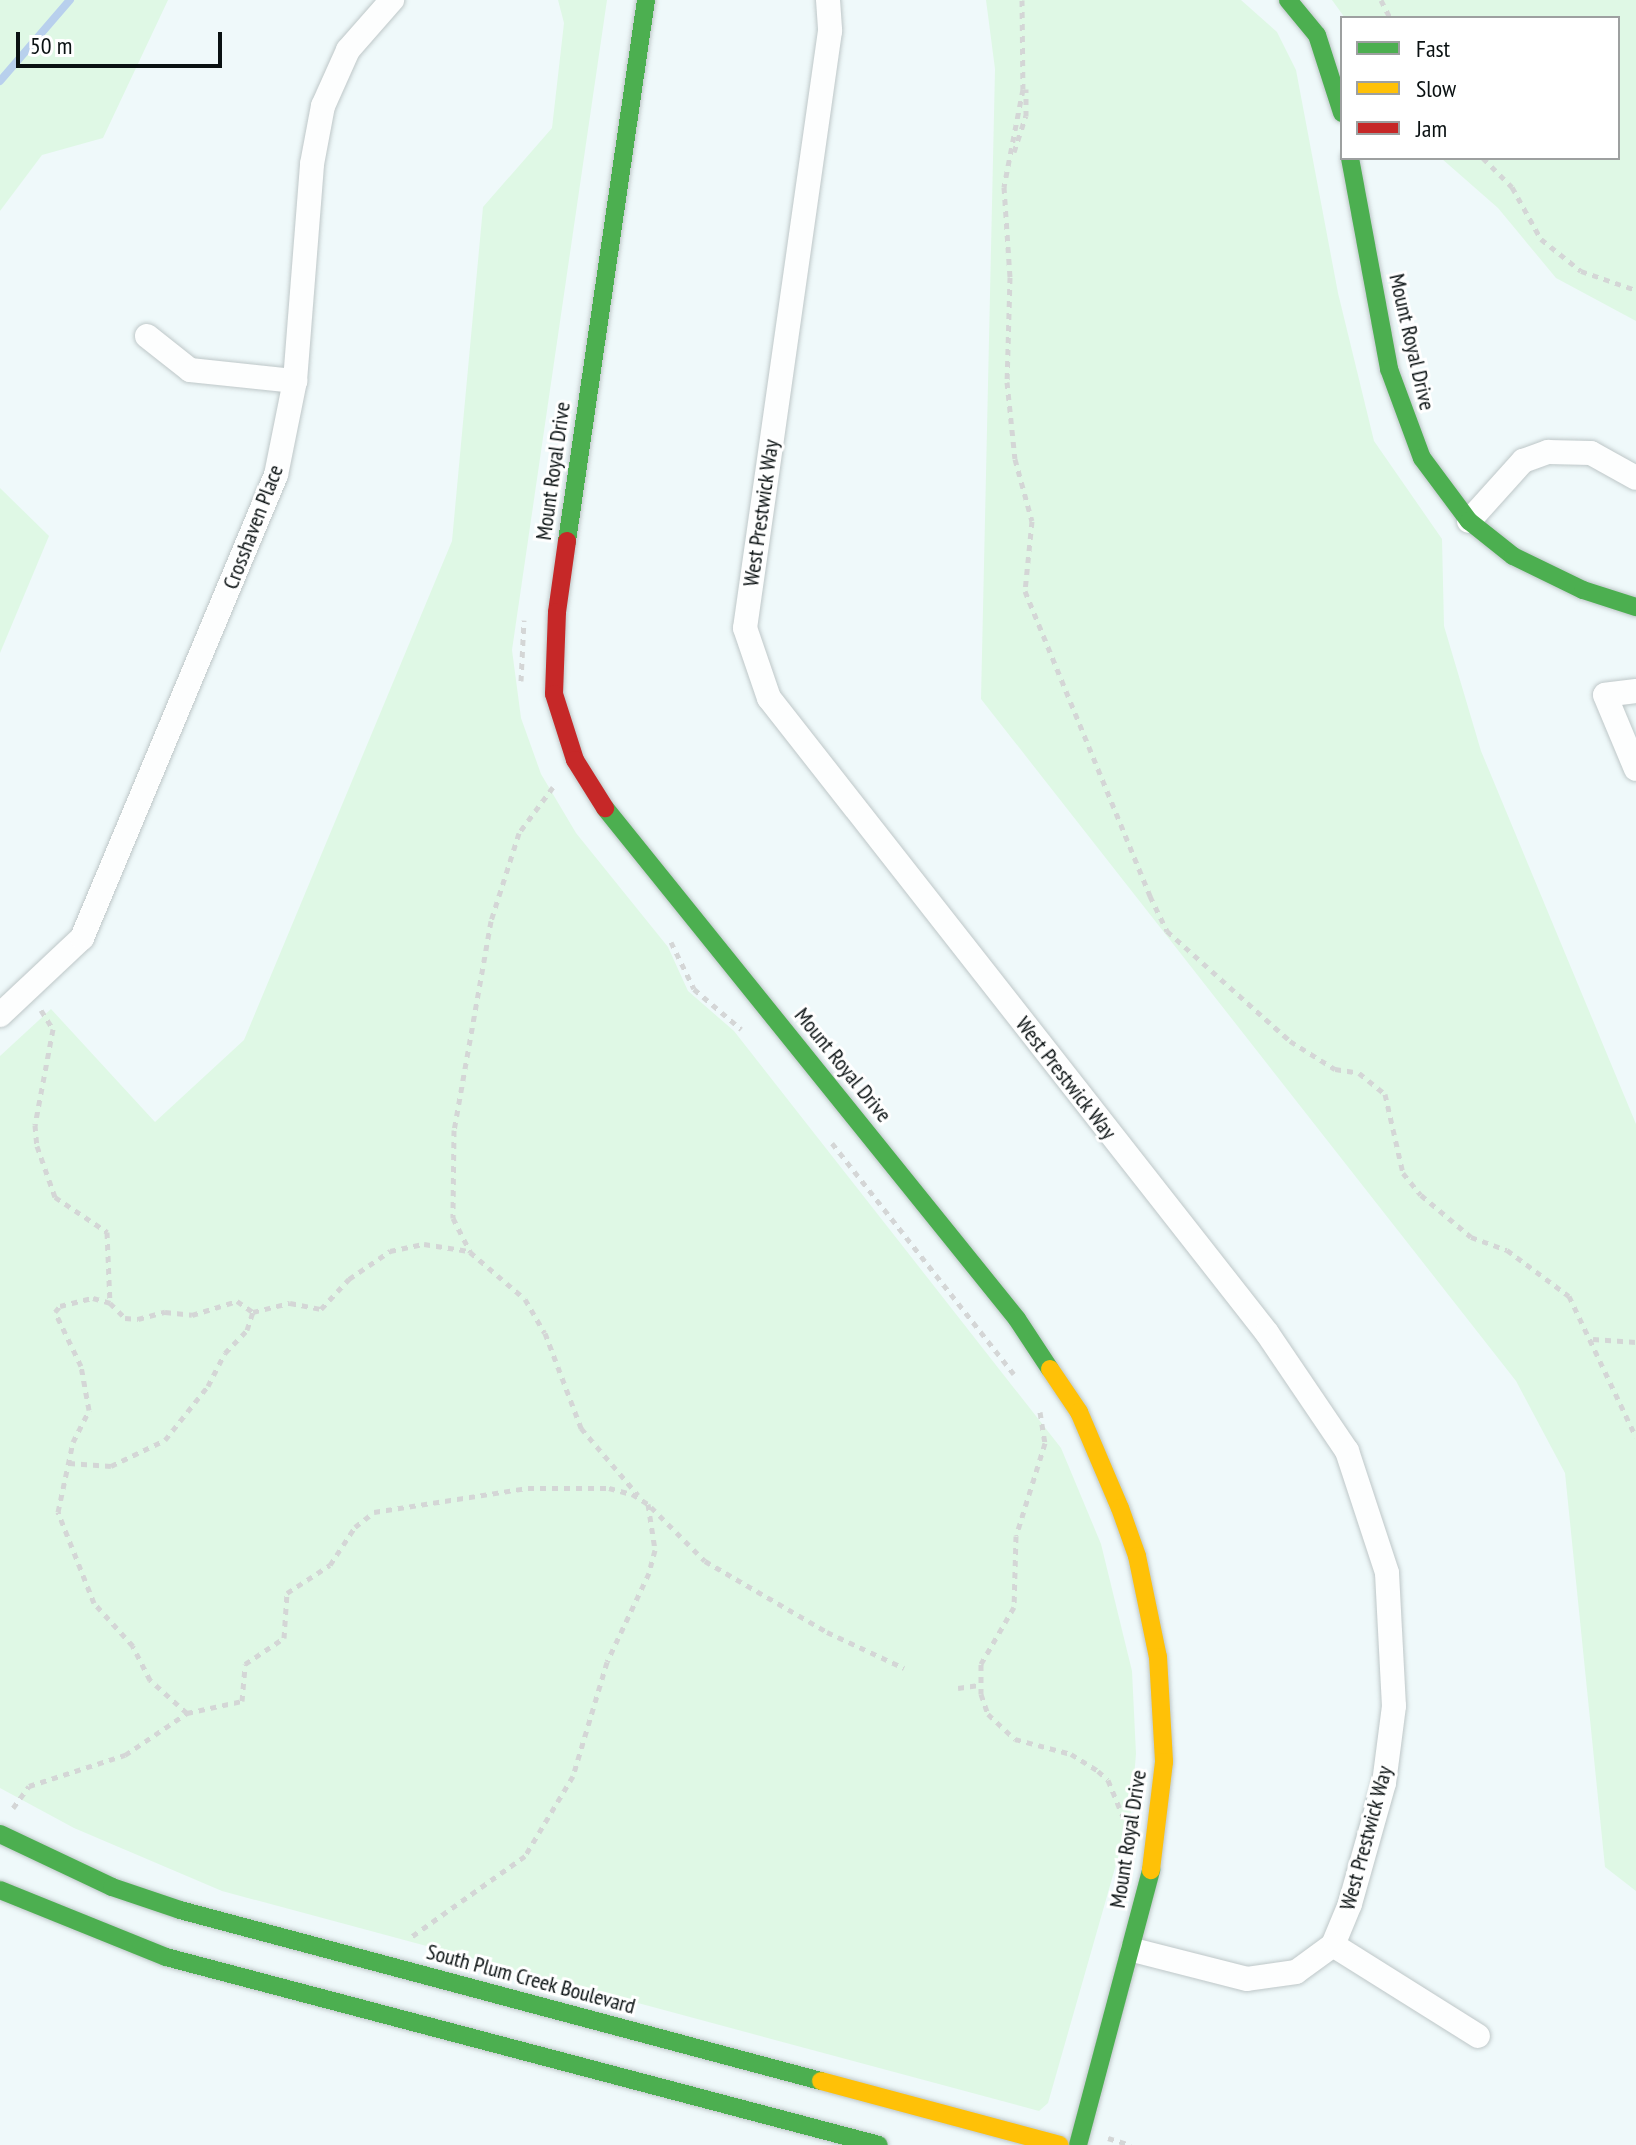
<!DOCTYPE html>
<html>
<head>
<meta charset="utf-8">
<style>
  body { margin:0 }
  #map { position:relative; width:1636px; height:2145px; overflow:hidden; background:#eff9fa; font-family:"PT Sans Narrow",sans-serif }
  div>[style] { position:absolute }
  .green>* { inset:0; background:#dff8e5 }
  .stream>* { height:8px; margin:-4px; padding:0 4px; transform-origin:4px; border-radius:4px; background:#b8d0ed }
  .path>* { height:5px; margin-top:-2.5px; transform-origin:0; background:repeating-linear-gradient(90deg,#d4d6d6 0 6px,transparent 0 12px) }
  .roads { filter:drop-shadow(0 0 2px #bec7c8) drop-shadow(0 0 2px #bec7c8) }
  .street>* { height:24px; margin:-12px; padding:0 12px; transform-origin:12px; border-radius:12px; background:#fdfefe }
  .fast>* { height:18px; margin:-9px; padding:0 9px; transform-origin:9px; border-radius:9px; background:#4caf50 }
  .slow>* { height:18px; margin:-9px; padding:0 9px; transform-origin:9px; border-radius:9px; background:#ffc107 }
  .jam>* { height:18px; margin:-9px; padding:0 9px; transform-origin:9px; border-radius:9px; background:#c62828 }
  span { translate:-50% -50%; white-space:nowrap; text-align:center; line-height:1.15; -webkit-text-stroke:6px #fff; paint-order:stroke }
  .street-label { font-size:22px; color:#0a1112 }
  .legend { position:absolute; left:1340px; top:16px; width:280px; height:144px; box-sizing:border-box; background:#fff; border:2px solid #9da0a0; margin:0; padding:10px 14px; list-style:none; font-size:24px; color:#0a1112 }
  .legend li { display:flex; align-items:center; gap:16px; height:40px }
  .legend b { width:40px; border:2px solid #9da0a0 }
  .scale { position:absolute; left:16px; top:32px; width:206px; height:36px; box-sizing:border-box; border:4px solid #0a1112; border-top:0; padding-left:10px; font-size:24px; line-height:28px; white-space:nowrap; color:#0a1112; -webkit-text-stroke:6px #fff; paint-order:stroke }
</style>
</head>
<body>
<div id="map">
  <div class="green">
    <i style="clip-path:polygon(0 0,168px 0,103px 138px,42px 155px,0 211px)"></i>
    <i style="clip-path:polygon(558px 0,607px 0,512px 650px,521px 718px,541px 774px,576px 833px,668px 947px,688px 991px,734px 1031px,1061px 1448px,1101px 1544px,1132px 1671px,1136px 1754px,1131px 1812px,1048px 2103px,1039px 2111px,222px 1891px,74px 1828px,0 1788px,0 1056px,51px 1009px,155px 1122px,244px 1040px,452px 541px,483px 207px,552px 128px,564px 23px)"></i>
    <i style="clip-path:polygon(986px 0,1241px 0,1277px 32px,1296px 70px,1338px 293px,1374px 441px,1442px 539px,1444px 626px,1481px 751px,1636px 1124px,1636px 1891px,1605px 1867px,1565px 1473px,1516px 1381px,981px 699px,995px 69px)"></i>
    <i style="clip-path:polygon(1332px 0,1636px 0,1636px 321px,1556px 278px,1498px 208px,1441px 158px,1618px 158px,1618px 18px,1345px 18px)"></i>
    <i style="clip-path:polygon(0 488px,49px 536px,0 653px)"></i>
  </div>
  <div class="stream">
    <i style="left:0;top:81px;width:107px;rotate:-49.2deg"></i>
  </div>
  <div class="path">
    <i style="left:1022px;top:0;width:89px;rotate:89.4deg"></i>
    <i style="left:1023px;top:89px;width:100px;rotate:101deg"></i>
    <i style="left:1004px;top:187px;width:90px;rotate:86.2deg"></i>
    <i style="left:1010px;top:277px;width:105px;rotate:91.6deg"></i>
    <i style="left:1007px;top:382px;width:77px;rotate:84.1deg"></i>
    <i style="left:1015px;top:459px;width:64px;rotate:74.7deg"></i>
    <i style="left:1032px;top:521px;width:70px;rotate:95.7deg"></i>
    <i style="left:1025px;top:591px;width:330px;rotate:67.7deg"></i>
    <i style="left:1150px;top:896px;width:39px;rotate:64deg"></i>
    <i style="left:1167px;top:931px;width:165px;rotate:41.8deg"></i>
    <i style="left:1290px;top:1041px;width:53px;rotate:31.9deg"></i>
    <i style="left:1335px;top:1069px;width:24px;rotate:9deg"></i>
    <i style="left:1359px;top:1073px;width:33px;rotate:39deg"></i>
    <i style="left:1385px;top:1094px;width:81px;rotate:77.2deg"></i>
    <i style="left:1403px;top:1173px;width:28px;rotate:51deg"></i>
    <i style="left:1421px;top:1195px;width:65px;rotate:40deg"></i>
    <i style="left:1471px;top:1237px;width:38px;rotate:20deg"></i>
    <i style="left:1507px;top:1250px;width:77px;rotate:36.6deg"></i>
    <i style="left:1569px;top:1296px;width:156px;rotate:64.6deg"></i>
    <i style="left:1381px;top:0;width:20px;rotate:63deg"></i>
    <i style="left:1014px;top:152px;width:38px;rotate:-72deg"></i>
    <i style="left:1026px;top:116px;width:27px;rotate:-90deg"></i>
    <i style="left:1483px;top:158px;width:41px;rotate:45deg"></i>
    <i style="left:1512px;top:187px;width:60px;rotate:60.9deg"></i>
    <i style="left:1541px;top:239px;width:51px;rotate:38.7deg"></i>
    <i style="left:1581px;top:271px;width:58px;rotate:19.1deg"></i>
    <i style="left:521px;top:681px;width:61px;rotate:-87.2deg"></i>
    <i style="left:553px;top:787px;width:57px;rotate:126.5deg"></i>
    <i style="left:519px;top:833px;width:92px;rotate:107.7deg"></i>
    <i style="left:491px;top:921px;width:212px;rotate:100deg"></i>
    <i style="left:454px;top:1130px;width:88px;rotate:90.7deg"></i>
    <i style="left:453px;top:1218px;width:38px;rotate:63deg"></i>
    <i style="left:470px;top:1252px;width:72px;rotate:40.5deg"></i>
    <i style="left:525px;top:1299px;width:39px;rotate:60deg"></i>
    <i style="left:545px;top:1333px;width:102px;rotate:69.2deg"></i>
    <i style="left:581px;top:1428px;width:88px;rotate:49.6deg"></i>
    <i style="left:671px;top:942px;width:52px;rotate:63.9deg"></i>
    <i style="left:694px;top:989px;width:62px;rotate:40.4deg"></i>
    <i style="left:41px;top:1010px;width:22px;rotate:58deg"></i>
    <i style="left:53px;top:1029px;width:98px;rotate:100.6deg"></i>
    <i style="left:35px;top:1125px;width:21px;rotate:85deg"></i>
    <i style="left:37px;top:1146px;width:54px;rotate:70.6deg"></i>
    <i style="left:55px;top:1197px;width:63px;rotate:33.9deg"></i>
    <i style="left:107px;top:1232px;width:71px;rotate:87.6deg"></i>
    <i style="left:832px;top:1143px;width:294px;rotate:51.8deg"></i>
    <i style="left:1593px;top:1339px;width:43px;rotate:4deg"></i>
    <i style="left:1040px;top:1412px;width:31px;rotate:81deg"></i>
    <i style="left:1045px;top:1443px;width:97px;rotate:107.3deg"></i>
    <i style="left:1016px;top:1536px;width:71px;rotate:91.6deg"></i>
    <i style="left:1014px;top:1607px;width:66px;rotate:120.1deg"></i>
    <i style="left:981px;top:1664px;width:30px;rotate:90deg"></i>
    <i style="left:981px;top:1694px;width:21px;rotate:71deg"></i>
    <i style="left:988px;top:1714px;width:37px;rotate:43deg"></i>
    <i style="left:1015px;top:1739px;width:58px;rotate:15deg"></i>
    <i style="left:1071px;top:1754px;width:32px;rotate:32deg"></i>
    <i style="left:1098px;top:1771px;width:13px;rotate:42deg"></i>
    <i style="left:1108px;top:1780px;width:42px;rotate:67.7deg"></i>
    <i style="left:69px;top:1463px;width:42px;rotate:4.1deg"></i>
    <i style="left:111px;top:1466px;width:60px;rotate:-25.7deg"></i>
    <i style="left:165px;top:1440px;width:69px;rotate:-51.5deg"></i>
    <i style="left:208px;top:1386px;width:37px;rotate:-63deg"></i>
    <i style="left:225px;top:1353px;width:32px;rotate:-46deg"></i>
    <i style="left:247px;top:1330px;width:19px;rotate:-72deg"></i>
    <i style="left:651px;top:1507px;width:76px;rotate:45deg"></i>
    <i style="left:705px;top:1561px;width:141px;rotate:30.2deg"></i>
    <i style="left:827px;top:1632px;width:85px;rotate:25.1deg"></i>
    <i style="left:958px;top:1688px;width:21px;rotate:-8deg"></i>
    <i style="left:187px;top:1713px;width:50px;rotate:-138.3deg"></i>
    <i style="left:150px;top:1680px;width:38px;rotate:-117deg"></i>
    <i style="left:133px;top:1646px;width:58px;rotate:-132.2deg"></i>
    <i style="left:94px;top:1603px;width:98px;rotate:-111.6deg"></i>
    <i style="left:58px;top:1512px;width:72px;rotate:-77.9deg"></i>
    <i style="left:73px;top:1442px;width:36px;rotate:-63deg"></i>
    <i style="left:89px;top:1410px;width:45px;rotate:-100.3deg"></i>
    <i style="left:81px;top:1366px;width:60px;rotate:-115.7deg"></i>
    <i style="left:55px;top:1312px;width:8px;rotate:-50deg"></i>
    <i style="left:60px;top:1306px;width:34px;rotate:-14deg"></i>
    <i style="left:93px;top:1298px;width:18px;rotate:16deg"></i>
    <i style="left:110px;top:1303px;width:21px;rotate:45deg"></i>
    <i style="left:125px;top:1318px;width:13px;rotate:4deg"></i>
    <i style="left:138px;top:1319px;width:28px;rotate:-15deg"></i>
    <i style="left:165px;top:1312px;width:27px;rotate:6deg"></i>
    <i style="left:192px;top:1315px;width:47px;rotate:-17.3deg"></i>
    <i style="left:237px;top:1301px;width:19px;rotate:35deg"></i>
    <i style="left:253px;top:1312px;width:38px;rotate:-14deg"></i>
    <i style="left:290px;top:1303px;width:32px;rotate:11deg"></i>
    <i style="left:321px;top:1309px;width:41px;rotate:-47deg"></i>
    <i style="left:349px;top:1279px;width:50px;rotate:-34.3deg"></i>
    <i style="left:390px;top:1251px;width:35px;rotate:-12deg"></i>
    <i style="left:424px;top:1244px;width:45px;rotate:9deg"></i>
    <i style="left:13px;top:1808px;width:27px;rotate:-54deg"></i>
    <i style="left:29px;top:1786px;width:101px;rotate:-17.9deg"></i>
    <i style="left:125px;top:1755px;width:75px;rotate:-34.1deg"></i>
    <i style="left:187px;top:1713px;width:56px;rotate:-12.3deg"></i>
    <i style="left:242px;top:1701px;width:37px;rotate:-85deg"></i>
    <i style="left:245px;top:1664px;width:47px;rotate:-33.7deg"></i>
    <i style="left:284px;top:1638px;width:45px;rotate:-86.2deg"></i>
    <i style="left:287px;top:1593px;width:51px;rotate:-33.1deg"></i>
    <i style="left:330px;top:1565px;width:45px;rotate:-56.7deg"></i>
    <i style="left:355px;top:1527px;width:24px;rotate:-38deg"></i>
    <i style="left:374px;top:1512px;width:156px;rotate:-8.9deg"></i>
    <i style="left:528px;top:1488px;width:81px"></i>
    <i style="left:609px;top:1488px;width:24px;rotate:15deg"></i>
    <i style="left:632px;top:1494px;width:19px;rotate:32deg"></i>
    <i style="left:648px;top:1504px;width:47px;rotate:81.3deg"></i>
    <i style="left:655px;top:1550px;width:24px;rotate:105deg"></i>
    <i style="left:649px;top:1573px;width:98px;rotate:115.3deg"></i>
    <i style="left:607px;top:1662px;width:119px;rotate:106.6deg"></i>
    <i style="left:573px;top:1776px;width:93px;rotate:121deg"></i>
    <i style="left:525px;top:1856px;width:143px;rotate:144.6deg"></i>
    <i style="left:1108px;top:2138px;width:24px;rotate:17deg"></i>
  </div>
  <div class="roads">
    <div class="street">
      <i style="left:828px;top:0;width:31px;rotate:86deg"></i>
      <i style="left:830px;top:31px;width:603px;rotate:98.1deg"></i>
      <i style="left:745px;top:628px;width:74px;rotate:71.1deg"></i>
      <i style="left:769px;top:698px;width:807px;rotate:51.89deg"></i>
      <i style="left:1267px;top:1333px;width:143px;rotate:55.9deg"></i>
      <i style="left:1347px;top:1451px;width:128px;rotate:71.8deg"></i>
      <i style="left:1387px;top:1573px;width:133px;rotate:87deg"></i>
      <i style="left:1394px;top:1706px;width:78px;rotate:97.4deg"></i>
      <i style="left:1384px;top:1783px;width:126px;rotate:105.7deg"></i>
      <i style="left:1350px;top:1904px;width:44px;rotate:112.5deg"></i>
      <i style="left:1333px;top:1945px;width:46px;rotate:143.9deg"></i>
      <i style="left:1296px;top:1972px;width:49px;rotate:171.9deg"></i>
      <i style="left:1247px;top:1979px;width:118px;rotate:-165.7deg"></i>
      <i style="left:147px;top:336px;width:55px;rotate:38.3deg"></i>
      <i style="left:190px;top:370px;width:106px;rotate:6deg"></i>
      <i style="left:1469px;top:521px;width:81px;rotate:-48deg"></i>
      <i style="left:1523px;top:461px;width:27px;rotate:-20deg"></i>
      <i style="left:1548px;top:452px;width:43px;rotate:1.3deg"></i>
      <i style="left:1591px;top:453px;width:51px;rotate:29.1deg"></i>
      <i style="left:1636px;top:691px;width:31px;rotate:173deg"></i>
      <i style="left:1605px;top:695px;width:80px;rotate:67.3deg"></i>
      <i style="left:0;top:1015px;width:112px;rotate:-43.2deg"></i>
      <i style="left:82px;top:938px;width:502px;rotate:-67.27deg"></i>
      <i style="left:276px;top:475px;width:96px;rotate:-78.6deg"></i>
      <i style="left:295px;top:381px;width:218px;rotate:-85.5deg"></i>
      <i style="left:312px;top:164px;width:59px;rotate:-79.3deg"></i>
      <i style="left:323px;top:106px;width:61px;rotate:-65.9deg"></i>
      <i style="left:348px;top:50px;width:67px;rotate:-48.7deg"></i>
      <i style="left:1333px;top:1945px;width:171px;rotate:32.1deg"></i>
    </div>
    <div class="fast">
      <i style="left:1288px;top:0;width:45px;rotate:50.4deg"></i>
      <i style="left:1317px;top:35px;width:82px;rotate:72.2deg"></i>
      <i style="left:1350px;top:158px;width:215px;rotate:79.5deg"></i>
      <i style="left:1389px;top:369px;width:95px;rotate:69.7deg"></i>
      <i style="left:1422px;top:458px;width:79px;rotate:53.3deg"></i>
      <i style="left:1469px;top:521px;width:56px;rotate:38.5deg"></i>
      <i style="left:1513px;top:556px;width:78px;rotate:25.9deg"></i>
      <i style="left:1583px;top:590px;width:56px;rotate:17.8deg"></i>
      <i style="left:567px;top:541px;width:547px;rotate:-81.69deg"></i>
      <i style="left:605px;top:808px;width:656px;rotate:51.12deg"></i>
      <i style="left:1017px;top:1319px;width:60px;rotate:56.6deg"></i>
      <i style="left:0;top:1834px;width:124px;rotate:25.3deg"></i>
      <i style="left:112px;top:1887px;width:72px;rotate:18.7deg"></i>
      <i style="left:180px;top:1910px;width:663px;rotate:14.94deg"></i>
      <i style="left:0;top:1890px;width:179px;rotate:22deg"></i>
      <i style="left:166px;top:1957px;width:737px;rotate:14.77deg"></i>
      <i style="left:1078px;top:2145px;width:285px;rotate:-75.1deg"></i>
    </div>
    <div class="slow">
      <i style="left:1050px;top:1369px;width:52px;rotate:56deg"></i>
      <i style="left:1079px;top:1412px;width:104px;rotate:66.9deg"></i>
      <i style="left:1120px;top:1508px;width:51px;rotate:70.5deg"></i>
      <i style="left:1137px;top:1556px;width:103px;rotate:78.3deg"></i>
      <i style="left:1158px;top:1657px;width:105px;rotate:86.7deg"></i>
      <i style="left:1164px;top:1762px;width:109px;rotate:96.9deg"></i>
      <i style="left:821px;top:2081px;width:247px;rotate:15deg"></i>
    </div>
    <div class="jam">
      <i style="left:567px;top:541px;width:72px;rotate:98deg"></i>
      <i style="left:557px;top:612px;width:82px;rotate:92.1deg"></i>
      <i style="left:554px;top:694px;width:69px;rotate:72.3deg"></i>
      <i style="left:575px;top:760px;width:57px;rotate:58deg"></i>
    </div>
  </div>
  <div class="street-label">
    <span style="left:1412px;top:342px;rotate:77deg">Mount Royal Drive</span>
    <span style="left:553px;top:471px;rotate:-82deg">Mount Royal Drive</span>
    <span style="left:761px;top:513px;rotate:-82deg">West Prestwick Way</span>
    <span style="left:253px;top:527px;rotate:-69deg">Crosshaven Place</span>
    <span style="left:843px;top:1065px;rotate:51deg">Mount Royal Drive</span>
    <span style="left:1066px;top:1078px;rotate:52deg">West Prestwick Way</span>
    <span style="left:1366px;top:1838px;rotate:-75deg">West Prestwick Way</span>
    <span style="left:1128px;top:1839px;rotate:-81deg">Mount Royal Drive</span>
    <span style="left:531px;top:1979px;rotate:15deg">South Plum Creek Boulevard</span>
  </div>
  <ul class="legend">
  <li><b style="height:10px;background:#4caf50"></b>Fast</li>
  <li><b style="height:10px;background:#ffc107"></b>Slow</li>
  <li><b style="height:10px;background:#c62828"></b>Jam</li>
  </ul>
  <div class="scale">50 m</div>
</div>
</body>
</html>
